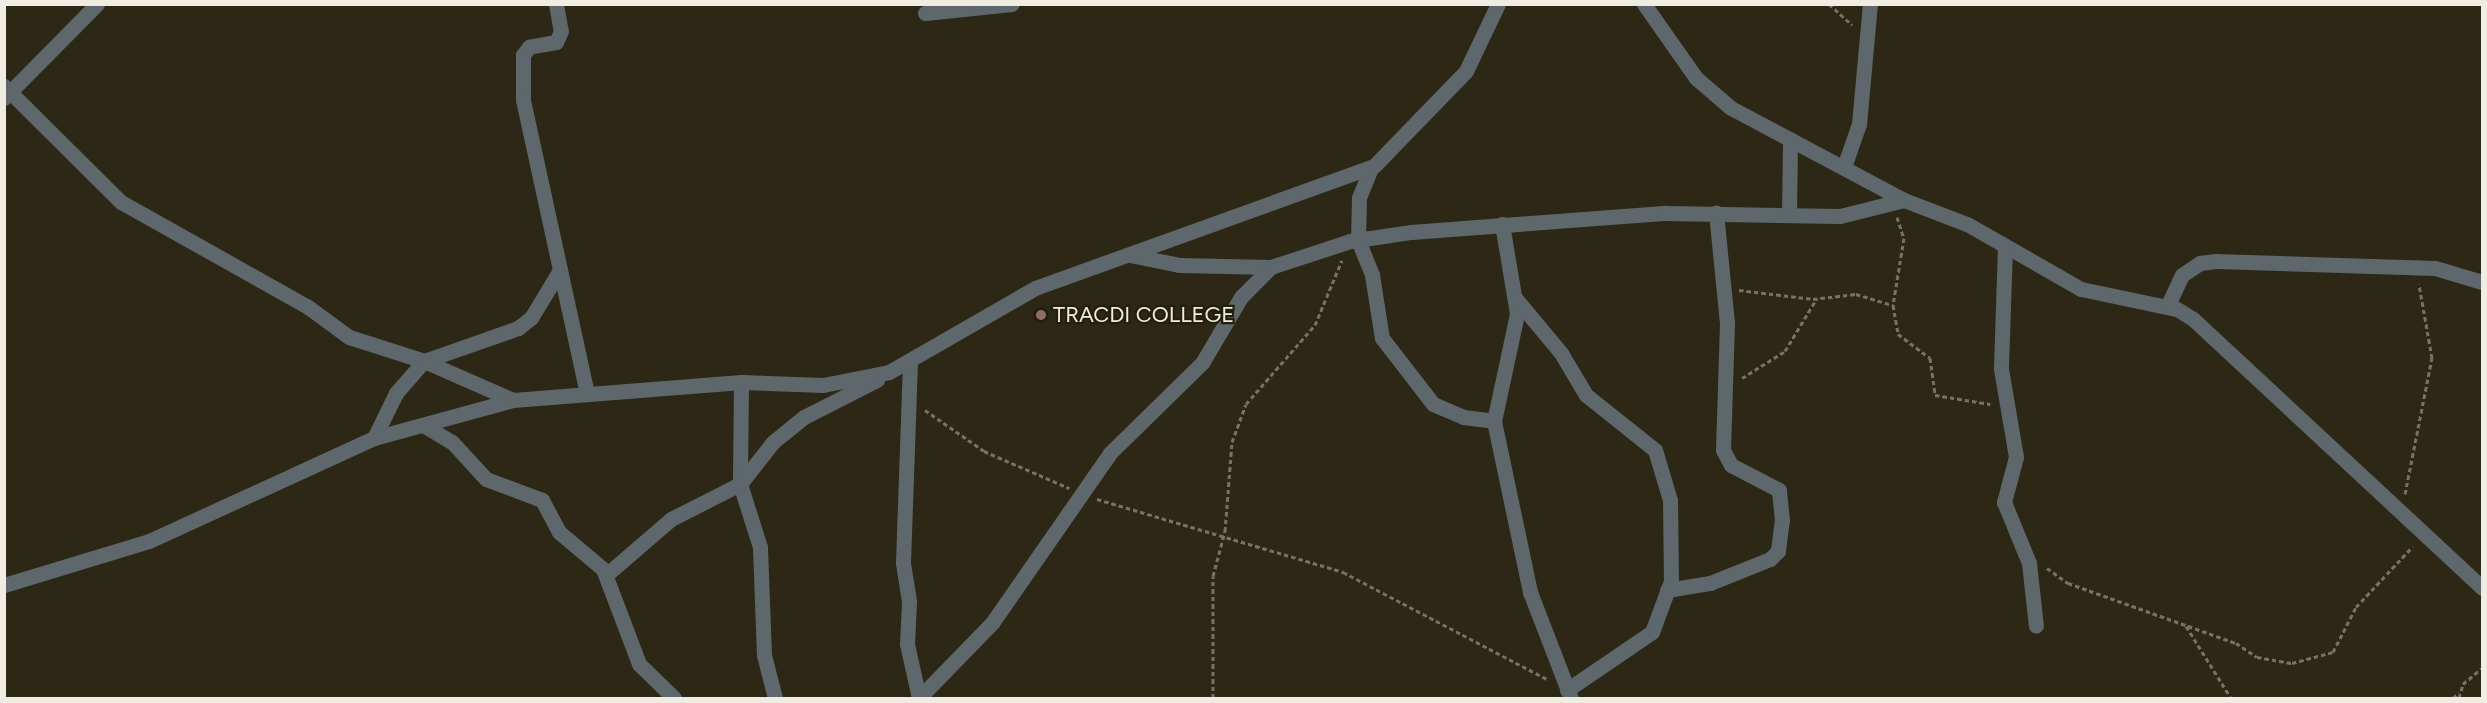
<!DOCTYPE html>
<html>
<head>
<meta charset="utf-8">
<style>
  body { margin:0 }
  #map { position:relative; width:2487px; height:703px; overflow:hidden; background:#2d2816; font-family:Figtree,sans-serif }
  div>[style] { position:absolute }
  .path>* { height:3px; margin-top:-1.5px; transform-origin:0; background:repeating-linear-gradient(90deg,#777364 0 4.5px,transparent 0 7.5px) }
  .minor>* { height:15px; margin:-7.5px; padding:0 7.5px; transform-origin:7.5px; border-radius:7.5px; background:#5e676c }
  .dots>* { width:16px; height:16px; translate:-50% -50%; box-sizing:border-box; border:3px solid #231f0d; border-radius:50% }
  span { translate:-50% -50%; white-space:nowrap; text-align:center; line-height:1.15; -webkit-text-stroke:4.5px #231f0d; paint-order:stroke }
  .poi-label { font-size:22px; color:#efece1 }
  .left { translate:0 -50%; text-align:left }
  .frame { position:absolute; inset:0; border:6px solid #efece1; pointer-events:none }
</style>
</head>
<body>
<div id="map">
  <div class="path">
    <i style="left:1829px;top:4px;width:31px;rotate:42deg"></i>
    <i style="left:1897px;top:217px;width:22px;rotate:72deg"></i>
    <i style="left:1904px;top:238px;width:68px;rotate:99.3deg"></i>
    <i style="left:1893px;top:305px;width:29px;rotate:80deg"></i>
    <i style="left:1898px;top:334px;width:40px;rotate:37deg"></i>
    <i style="left:1930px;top:358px;width:37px;rotate:82deg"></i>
    <i style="left:1935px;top:395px;width:56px;rotate:9.3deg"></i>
    <i style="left:1739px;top:290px;width:75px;rotate:6.9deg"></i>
    <i style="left:1813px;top:299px;width:43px;rotate:-6.6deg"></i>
    <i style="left:1856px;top:294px;width:39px;rotate:17deg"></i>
    <i style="left:1742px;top:378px;width:51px;rotate:-32.1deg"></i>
    <i style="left:1785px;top:351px;width:62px;rotate:-58.9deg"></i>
    <i style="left:925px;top:410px;width:72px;rotate:34.8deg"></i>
    <i style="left:984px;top:451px;width:93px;rotate:23.5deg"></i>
    <i style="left:2405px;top:494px;width:139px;rotate:-78.8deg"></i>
    <i style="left:2432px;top:358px;width:75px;rotate:-100deg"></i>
    <i style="left:1097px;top:499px;width:257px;rotate:16.5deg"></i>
    <i style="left:1343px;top:572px;width:230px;rotate:27.7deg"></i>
    <i style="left:2047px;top:568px;width:26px;rotate:36deg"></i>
    <i style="left:2068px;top:583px;width:178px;rotate:19.7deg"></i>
    <i style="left:2236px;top:643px;width:25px;rotate:34deg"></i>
    <i style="left:2257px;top:657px;width:36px;rotate:10deg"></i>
    <i style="left:2292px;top:663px;width:42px;rotate:-15deg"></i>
    <i style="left:2333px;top:652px;width:51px;rotate:-62.9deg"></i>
    <i style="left:2356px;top:607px;width:83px;rotate:-46.9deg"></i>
    <i style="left:2186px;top:626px;width:85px;rotate:58deg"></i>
    <i style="left:1213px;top:698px;width:122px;rotate:-90deg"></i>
    <i style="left:1213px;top:576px;width:47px;rotate:-75.1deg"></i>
    <i style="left:1225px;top:531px;width:89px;rotate:-85.5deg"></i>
    <i style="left:1232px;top:442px;width:40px;rotate:-69.8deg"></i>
    <i style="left:1246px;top:404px;width:105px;rotate:-48.9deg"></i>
    <i style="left:1315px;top:325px;width:70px;rotate:-67.4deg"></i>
    <i style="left:2453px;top:698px;width:8px;rotate:-40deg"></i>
    <i style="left:2459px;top:698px;width:15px;rotate:-74deg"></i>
    <i style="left:2463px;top:684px;width:25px;rotate:-40deg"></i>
  </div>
  <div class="minor">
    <i style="left:556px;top:4px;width:27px;rotate:80deg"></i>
    <i style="left:561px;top:31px;width:12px;rotate:114deg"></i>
    <i style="left:556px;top:42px;width:27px;rotate:170deg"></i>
    <i style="left:529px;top:47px;width:10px;rotate:127deg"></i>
    <i style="left:523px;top:55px;width:45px;rotate:90deg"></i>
    <i style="left:523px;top:100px;width:300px;rotate:77.7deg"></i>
    <i style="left:1644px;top:4px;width:90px;rotate:54.9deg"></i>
    <i style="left:1696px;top:78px;width:46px;rotate:40.6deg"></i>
    <i style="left:1731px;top:108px;width:196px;rotate:28deg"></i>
    <i style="left:1904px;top:200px;width:67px;rotate:20.9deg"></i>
    <i style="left:1967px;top:224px;width:131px;rotate:29.7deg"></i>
    <i style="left:2081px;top:289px;width:98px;rotate:11.8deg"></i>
    <i style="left:2177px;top:309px;width:19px;rotate:32deg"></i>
    <i style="left:2193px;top:319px;width:395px;rotate:42.9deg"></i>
    <i style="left:925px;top:13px;width:87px;rotate:-5.9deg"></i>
    <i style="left:4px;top:86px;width:165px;rotate:44.8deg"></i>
    <i style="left:121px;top:202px;width:214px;rotate:29.3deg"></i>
    <i style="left:308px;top:307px;width:51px;rotate:36.2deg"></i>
    <i style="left:349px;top:337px;width:79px;rotate:17.7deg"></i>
    <i style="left:424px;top:361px;width:97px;rotate:23.7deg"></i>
    <i style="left:4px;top:98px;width:132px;rotate:-45.3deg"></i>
    <i style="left:1844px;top:167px;width:46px;rotate:-70.8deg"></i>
    <i style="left:1859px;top:124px;width:121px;rotate:-84.8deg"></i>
    <i style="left:1371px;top:168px;width:32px;rotate:112deg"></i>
    <i style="left:1359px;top:198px;width:42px;rotate:91.4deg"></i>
    <i style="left:1358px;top:240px;width:38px;rotate:68deg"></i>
    <i style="left:1372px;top:275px;width:64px;rotate:81deg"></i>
    <i style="left:1382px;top:338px;width:83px;rotate:52.3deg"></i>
    <i style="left:1433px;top:404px;width:33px;rotate:23deg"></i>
    <i style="left:1463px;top:417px;width:31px;rotate:7deg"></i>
    <i style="left:1789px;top:215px;width:76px;rotate:-89.2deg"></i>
    <i style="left:1502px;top:224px;width:91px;rotate:80.5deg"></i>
    <i style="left:1517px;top:314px;width:109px;rotate:102.1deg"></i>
    <i style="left:1494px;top:421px;width:175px;rotate:78.1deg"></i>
    <i style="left:1530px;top:592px;width:114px;rotate:68.9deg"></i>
    <i style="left:2005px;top:246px;width:123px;rotate:91.9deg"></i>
    <i style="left:2001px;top:369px;width:89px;rotate:80.3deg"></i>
    <i style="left:2016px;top:457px;width:47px;rotate:104.9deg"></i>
    <i style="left:2004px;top:502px;width:66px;rotate:67.7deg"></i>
    <i style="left:2029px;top:563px;width:63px;rotate:83.7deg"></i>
    <i style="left:1130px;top:255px;width:50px;rotate:11.5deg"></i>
    <i style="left:1179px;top:265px;width:92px;rotate:1.2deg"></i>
    <i style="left:1516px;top:299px;width:70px;rotate:50.2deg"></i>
    <i style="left:1561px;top:353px;width:49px;rotate:59.2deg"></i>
    <i style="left:1586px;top:395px;width:88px;rotate:38.6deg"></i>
    <i style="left:1655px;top:450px;width:52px;rotate:73.3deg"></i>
    <i style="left:1670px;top:500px;width:81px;rotate:89.3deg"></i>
    <i style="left:1671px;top:581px;width:54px;rotate:110.4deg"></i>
    <i style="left:1652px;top:632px;width:103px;rotate:145.7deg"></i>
    <i style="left:2167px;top:307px;width:35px;rotate:-65deg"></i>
    <i style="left:2182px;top:275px;width:22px;rotate:-34deg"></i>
    <i style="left:2200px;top:263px;width:16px;rotate:-7deg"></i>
    <i style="left:2216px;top:261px;width:219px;rotate:1.8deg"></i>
    <i style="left:2435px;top:268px;width:49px;rotate:16.6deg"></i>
    <i style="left:910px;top:362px;width:201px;rotate:92deg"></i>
    <i style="left:903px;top:563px;width:39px;rotate:81deg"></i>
    <i style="left:909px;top:602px;width:42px;rotate:92.7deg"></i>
    <i style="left:907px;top:644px;width:55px;rotate:77.5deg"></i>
    <i style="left:741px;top:382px;width:102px;rotate:90.6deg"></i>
    <i style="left:740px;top:484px;width:66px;rotate:72.4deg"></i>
    <i style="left:760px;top:547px;width:108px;rotate:87.9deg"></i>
    <i style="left:764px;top:655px;width:44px;rotate:75.7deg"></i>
    <i style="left:425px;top:426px;width:31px;rotate:31deg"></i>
    <i style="left:452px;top:442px;width:50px;rotate:47.4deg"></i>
    <i style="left:486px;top:479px;width:60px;rotate:20.6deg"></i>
    <i style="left:542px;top:500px;width:36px;rotate:62deg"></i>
    <i style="left:559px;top:532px;width:57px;rotate:40.1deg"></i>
    <i style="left:603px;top:569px;width:102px;rotate:69.2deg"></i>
    <i style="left:639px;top:664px;width:49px;rotate:44.2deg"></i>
    <i style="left:374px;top:438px;width:50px;rotate:-63.9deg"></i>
    <i style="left:396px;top:393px;width:43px;rotate:-48.8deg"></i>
    <i style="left:424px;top:361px;width:100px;rotate:-19.3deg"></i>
    <i style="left:518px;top:328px;width:16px;rotate:-38deg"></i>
    <i style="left:531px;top:318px;width:56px;rotate:-58.9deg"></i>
    <i style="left:606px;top:575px;width:86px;rotate:-40.7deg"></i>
    <i style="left:671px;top:519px;width:77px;rotate:-26.9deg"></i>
    <i style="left:740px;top:484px;width:53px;rotate:-51.8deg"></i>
    <i style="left:773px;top:442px;width:40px;rotate:-39deg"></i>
    <i style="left:804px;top:417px;width:82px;rotate:-26.9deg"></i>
    <i style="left:4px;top:585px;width:152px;rotate:-16.9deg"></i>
    <i style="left:149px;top:541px;width:247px;rotate:-24.6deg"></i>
    <i style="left:374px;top:438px;width:144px;rotate:-15.3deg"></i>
    <i style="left:513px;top:400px;width:229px;rotate:-4.5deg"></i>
    <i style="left:741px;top:382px;width:82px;rotate:2.1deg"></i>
    <i style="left:823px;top:385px;width:67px;rotate:-11.1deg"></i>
    <i style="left:889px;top:372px;width:168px;rotate:-29.9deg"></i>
    <i style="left:1035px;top:288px;width:360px;rotate:-19.8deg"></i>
    <i style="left:1374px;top:166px;width:132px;rotate:-45.9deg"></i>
    <i style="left:1466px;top:71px;width:74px;rotate:-64.5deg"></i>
    <i style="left:1667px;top:590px;width:44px;rotate:-9.2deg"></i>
    <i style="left:1710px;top:583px;width:65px;rotate:-21.8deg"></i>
    <i style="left:1770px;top:559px;width:11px;rotate:-45deg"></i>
    <i style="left:1778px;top:551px;width:31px;rotate:-83deg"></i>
    <i style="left:1782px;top:520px;width:30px;rotate:-96deg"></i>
    <i style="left:1779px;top:490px;width:54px;rotate:-152.5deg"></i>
    <i style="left:1731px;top:465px;width:17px;rotate:-118deg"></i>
    <i style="left:1723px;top:450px;width:127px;rotate:-88.2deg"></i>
    <i style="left:1727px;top:323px;width:111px;rotate:-95.7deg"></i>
    <i style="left:919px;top:698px;width:105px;rotate:-45.8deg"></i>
    <i style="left:992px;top:623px;width:207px;rotate:-55.2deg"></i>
    <i style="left:1110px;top:453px;width:129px;rotate:-44.4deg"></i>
    <i style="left:1202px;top:363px;width:77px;rotate:-59.4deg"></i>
    <i style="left:1241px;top:297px;width:42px;rotate:-45deg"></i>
    <i style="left:1271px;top:267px;width:83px;rotate:-18.2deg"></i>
    <i style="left:1350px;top:241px;width:62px;rotate:-8.4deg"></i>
    <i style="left:1411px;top:232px;width:256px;rotate:-4.3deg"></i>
    <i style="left:1666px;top:213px;width:174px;rotate:1deg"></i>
    <i style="left:1840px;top:216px;width:66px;rotate:-14deg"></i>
  </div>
  <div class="dots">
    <i style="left:1041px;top:315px;background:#8d6e63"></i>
  </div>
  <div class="poi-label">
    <span class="left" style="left:1053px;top:315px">TRACDI COLLEGE</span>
  </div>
  <div class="frame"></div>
</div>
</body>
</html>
